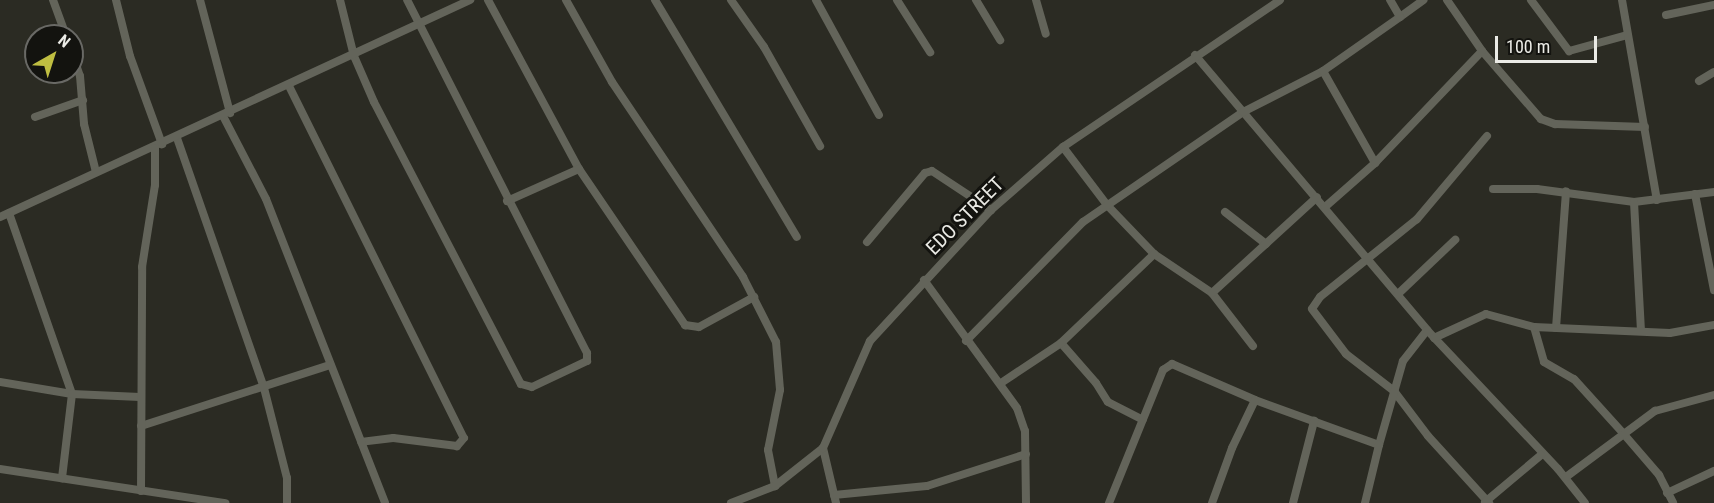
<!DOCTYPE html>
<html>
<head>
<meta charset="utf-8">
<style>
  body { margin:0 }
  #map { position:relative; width:1714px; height:503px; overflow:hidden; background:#2b2b23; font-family:"Roboto Condensed",sans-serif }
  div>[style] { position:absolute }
  .minor>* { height:8px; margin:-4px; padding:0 4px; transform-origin:4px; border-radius:4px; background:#63645a }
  span { translate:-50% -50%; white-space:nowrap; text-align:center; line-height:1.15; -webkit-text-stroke:6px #13130f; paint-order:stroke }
  .street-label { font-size:20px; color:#ebebe6 }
  .north { position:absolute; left:24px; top:24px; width:60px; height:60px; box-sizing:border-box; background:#13130f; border:2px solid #696965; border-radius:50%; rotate:39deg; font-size:16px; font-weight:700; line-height:24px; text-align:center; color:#ebebe6 }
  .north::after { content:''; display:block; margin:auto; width:21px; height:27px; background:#bfbe41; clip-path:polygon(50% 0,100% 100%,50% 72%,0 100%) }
  .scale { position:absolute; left:1495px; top:36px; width:102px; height:27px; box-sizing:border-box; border:3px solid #ebebe6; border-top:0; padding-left:8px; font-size:18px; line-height:21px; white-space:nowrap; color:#ebebe6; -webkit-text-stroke:4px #13130f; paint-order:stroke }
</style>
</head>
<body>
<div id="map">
  <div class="minor">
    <i style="left:53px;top:0;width:38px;rotate:70deg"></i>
    <i style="left:116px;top:0;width:58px;rotate:76deg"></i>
    <i style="left:130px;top:56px;width:94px;rotate:70deg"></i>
    <i style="left:200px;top:0;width:117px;rotate:75.1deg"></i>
    <i style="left:340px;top:0;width:58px;rotate:76deg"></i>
    <i style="left:354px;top:56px;width:50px;rotate:66.5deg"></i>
    <i style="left:374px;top:102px;width:318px;rotate:62.5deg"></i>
    <i style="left:521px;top:384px;width:11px;rotate:15deg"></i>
    <i style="left:532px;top:387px;width:61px;rotate:-25.3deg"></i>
    <i style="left:587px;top:361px;width:8px;rotate:-90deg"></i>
    <i style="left:587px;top:353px;width:396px;rotate:-117deg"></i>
    <i style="left:488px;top:0;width:192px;rotate:61.7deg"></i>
    <i style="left:579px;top:169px;width:189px;rotate:55.8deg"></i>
    <i style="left:685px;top:325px;width:14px;rotate:8deg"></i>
    <i style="left:699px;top:327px;width:63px;rotate:-28.6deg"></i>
    <i style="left:566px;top:0;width:94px;rotate:60.7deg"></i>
    <i style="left:612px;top:82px;width:235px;rotate:56.1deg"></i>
    <i style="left:743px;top:277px;width:73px;rotate:63.1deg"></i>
    <i style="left:776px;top:342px;width:48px;rotate:85.2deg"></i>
    <i style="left:780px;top:390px;width:61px;rotate:101.3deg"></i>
    <i style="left:768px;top:450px;width:37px;rotate:79deg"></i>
    <i style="left:655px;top:0;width:276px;rotate:59.1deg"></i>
    <i style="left:731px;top:0;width:57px;rotate:54.9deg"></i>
    <i style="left:764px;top:47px;width:114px;rotate:60.5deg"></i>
    <i style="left:816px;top:0;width:131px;rotate:61.3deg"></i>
    <i style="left:897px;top:0;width:62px;rotate:57.6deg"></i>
    <i style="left:976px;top:0;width:47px;rotate:59deg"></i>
    <i style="left:1036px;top:0;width:35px;rotate:74deg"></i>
    <i style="left:1447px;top:0;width:62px;rotate:55.5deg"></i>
    <i style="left:1482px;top:51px;width:90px;rotate:49.1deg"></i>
    <i style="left:1541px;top:119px;width:15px;rotate:20deg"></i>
    <i style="left:1555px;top:124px;width:90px;rotate:1.9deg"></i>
    <i style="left:1531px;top:0;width:64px;rotate:53.3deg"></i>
    <i style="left:1569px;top:51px;width:60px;rotate:-15.4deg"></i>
    <i style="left:1622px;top:0;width:203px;rotate:80.1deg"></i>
    <i style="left:1666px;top:15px;width:49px;rotate:-11.8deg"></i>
    <i style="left:1400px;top:17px;width:29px;rotate:-36deg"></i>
    <i style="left:72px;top:53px;width:24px;rotate:71deg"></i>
    <i style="left:80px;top:76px;width:48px;rotate:85.2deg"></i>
    <i style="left:84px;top:124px;width:49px;rotate:76deg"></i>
    <i style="left:1195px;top:55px;width:360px;rotate:49.8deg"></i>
    <i style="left:1427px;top:330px;width:191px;rotate:46.7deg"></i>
    <i style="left:1558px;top:469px;width:43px;rotate:51.5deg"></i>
    <i style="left:1323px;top:71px;width:106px;rotate:60.5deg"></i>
    <i style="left:1699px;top:81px;width:17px;rotate:-31deg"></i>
    <i style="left:289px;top:86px;width:393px;rotate:63.6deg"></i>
    <i style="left:464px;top:438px;width:11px;rotate:131deg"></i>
    <i style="left:457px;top:446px;width:64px;rotate:-172.9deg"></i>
    <i style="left:393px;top:438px;width:32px;rotate:173deg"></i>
    <i style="left:223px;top:116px;width:93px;rotate:62.6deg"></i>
    <i style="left:266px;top:199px;width:326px;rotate:68.6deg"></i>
    <i style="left:35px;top:117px;width:51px;rotate:-19.5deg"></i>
    <i style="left:1487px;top:136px;width:109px;rotate:130.1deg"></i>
    <i style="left:1417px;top:219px;width:124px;rotate:141.2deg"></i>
    <i style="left:1320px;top:297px;width:14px;rotate:124deg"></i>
    <i style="left:1312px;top:309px;width:56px;rotate:52.9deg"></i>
    <i style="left:1346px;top:354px;width:61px;rotate:37.6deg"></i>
    <i style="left:1394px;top:391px;width:56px;rotate:52.9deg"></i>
    <i style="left:1428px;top:436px;width:91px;rotate:47.7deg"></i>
    <i style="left:177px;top:138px;width:265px;rotate:70.8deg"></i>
    <i style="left:264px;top:388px;width:93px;rotate:75.7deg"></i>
    <i style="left:287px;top:478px;width:25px;rotate:90deg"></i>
    <i style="left:1063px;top:147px;width:73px;rotate:52.8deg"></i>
    <i style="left:1107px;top:205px;width:68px;rotate:46.2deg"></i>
    <i style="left:1154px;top:254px;width:70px;rotate:33.9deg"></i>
    <i style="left:1212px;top:293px;width:67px;rotate:52.3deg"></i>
    <i style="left:1493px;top:189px;width:44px"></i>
    <i style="left:1537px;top:189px;width:98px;rotate:7.6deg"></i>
    <i style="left:1634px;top:202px;width:81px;rotate:-7.1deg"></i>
    <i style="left:1695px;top:194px;width:98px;rotate:78.8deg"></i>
    <i style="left:507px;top:201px;width:79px;rotate:-24deg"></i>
    <i style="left:1634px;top:202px;width:129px;rotate:86.9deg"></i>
    <i style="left:1325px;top:207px;width:67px;rotate:-41.3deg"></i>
    <i style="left:1375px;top:163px;width:155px;rotate:-46.3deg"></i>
    <i style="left:1225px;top:212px;width:52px;rotate:38deg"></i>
    <i style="left:9px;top:213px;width:192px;rotate:70.8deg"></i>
    <i style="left:72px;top:394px;width:85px;rotate:96.8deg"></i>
    <i style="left:0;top:217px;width:518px;rotate:-24.78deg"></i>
    <i style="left:867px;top:242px;width:90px;rotate:-50deg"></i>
    <i style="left:925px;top:173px;width:7px;rotate:-16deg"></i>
    <i style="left:932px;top:171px;width:71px;rotate:33.5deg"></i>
    <i style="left:924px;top:280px;width:158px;rotate:54deg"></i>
    <i style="left:1017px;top:408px;width:24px;rotate:71deg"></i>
    <i style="left:1025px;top:431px;width:72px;rotate:89.2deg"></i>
    <i style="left:1212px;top:293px;width:142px;rotate:-42.4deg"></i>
    <i style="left:1398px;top:294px;width:79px;rotate:-43.5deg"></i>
    <i style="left:1534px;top:327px;width:36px;rotate:74deg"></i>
    <i style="left:1544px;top:362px;width:34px;rotate:30deg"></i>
    <i style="left:1574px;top:379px;width:72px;rotate:47.8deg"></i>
    <i style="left:1622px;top:432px;width:57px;rotate:49.3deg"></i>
    <i style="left:1659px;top:475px;width:31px;rotate:63deg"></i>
    <i style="left:1556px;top:328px;width:137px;rotate:-85.8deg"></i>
    <i style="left:1434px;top:338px;width:57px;rotate:-24.8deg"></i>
    <i style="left:1486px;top:314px;width:50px;rotate:15.2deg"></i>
    <i style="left:1534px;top:327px;width:136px;rotate:2.5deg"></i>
    <i style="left:1670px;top:333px;width:45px;rotate:-10.3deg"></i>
    <i style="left:966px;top:341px;width:167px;rotate:-45.5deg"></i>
    <i style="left:1083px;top:222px;width:194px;rotate:-34.5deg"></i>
    <i style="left:1243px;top:112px;width:90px;rotate:-27.1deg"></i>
    <i style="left:1323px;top:71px;width:94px;rotate:-35deg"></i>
    <i style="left:1400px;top:17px;width:20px;rotate:-120deg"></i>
    <i style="left:1061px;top:343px;width:53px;rotate:48.8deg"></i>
    <i style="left:1096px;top:383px;width:22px;rotate:58deg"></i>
    <i style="left:1108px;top:402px;width:39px;rotate:27deg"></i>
    <i style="left:0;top:382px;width:73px;rotate:9.5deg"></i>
    <i style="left:72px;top:394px;width:68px;rotate:2.5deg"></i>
    <i style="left:1001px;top:383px;width:72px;rotate:-33.7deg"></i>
    <i style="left:1061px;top:343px;width:129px;rotate:-43.7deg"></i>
    <i style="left:141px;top:426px;width:199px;rotate:-17.9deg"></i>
    <i style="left:1379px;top:445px;width:87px;rotate:-74.1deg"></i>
    <i style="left:1403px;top:361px;width:39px;rotate:-52deg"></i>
    <i style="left:823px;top:448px;width:57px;rotate:76.7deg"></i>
    <i style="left:0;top:469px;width:228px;rotate:8.6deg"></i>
    <i style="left:1566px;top:477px;width:111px;rotate:-36.6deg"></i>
    <i style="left:1655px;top:411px;width:61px;rotate:-15.2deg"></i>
    <i style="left:141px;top:491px;width:224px;rotate:-89.7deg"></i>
    <i style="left:142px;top:267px;width:83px;rotate:-81deg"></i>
    <i style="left:155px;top:185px;width:37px;rotate:-90deg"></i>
    <i style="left:1667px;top:493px;width:52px;rotate:-25.1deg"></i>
    <i style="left:834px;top:495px;width:93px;rotate:-5.5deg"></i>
    <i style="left:927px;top:486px;width:104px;rotate:-17.9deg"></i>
    <i style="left:1485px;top:502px;width:73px;rotate:-40deg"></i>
    <i style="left:731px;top:503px;width:47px;rotate:-21.1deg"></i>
    <i style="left:775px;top:486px;width:61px;rotate:-38.4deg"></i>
    <i style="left:823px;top:448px;width:117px;rotate:-66.3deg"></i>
    <i style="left:870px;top:341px;width:178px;rotate:-47.3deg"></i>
    <i style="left:991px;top:210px;width:96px;rotate:-41.2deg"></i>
    <i style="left:1063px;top:147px;width:262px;rotate:-34.1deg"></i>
    <i style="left:1109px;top:503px;width:144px;rotate:-67.9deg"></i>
    <i style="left:1163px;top:370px;width:11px;rotate:-34deg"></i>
    <i style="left:1172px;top:364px;width:90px;rotate:23.4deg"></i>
    <i style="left:1255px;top:400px;width:132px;rotate:19.9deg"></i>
    <i style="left:1379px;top:445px;width:60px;rotate:103.6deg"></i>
    <i style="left:1212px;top:503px;width:59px;rotate:-70deg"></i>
    <i style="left:1232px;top:448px;width:53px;rotate:-64.4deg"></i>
    <i style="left:1293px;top:503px;width:85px;rotate:-75.6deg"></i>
  </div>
  <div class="street-label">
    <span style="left:965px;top:216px;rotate:-45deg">EDO STREET</span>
  </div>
  <div class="north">N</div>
  <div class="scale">100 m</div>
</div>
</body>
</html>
